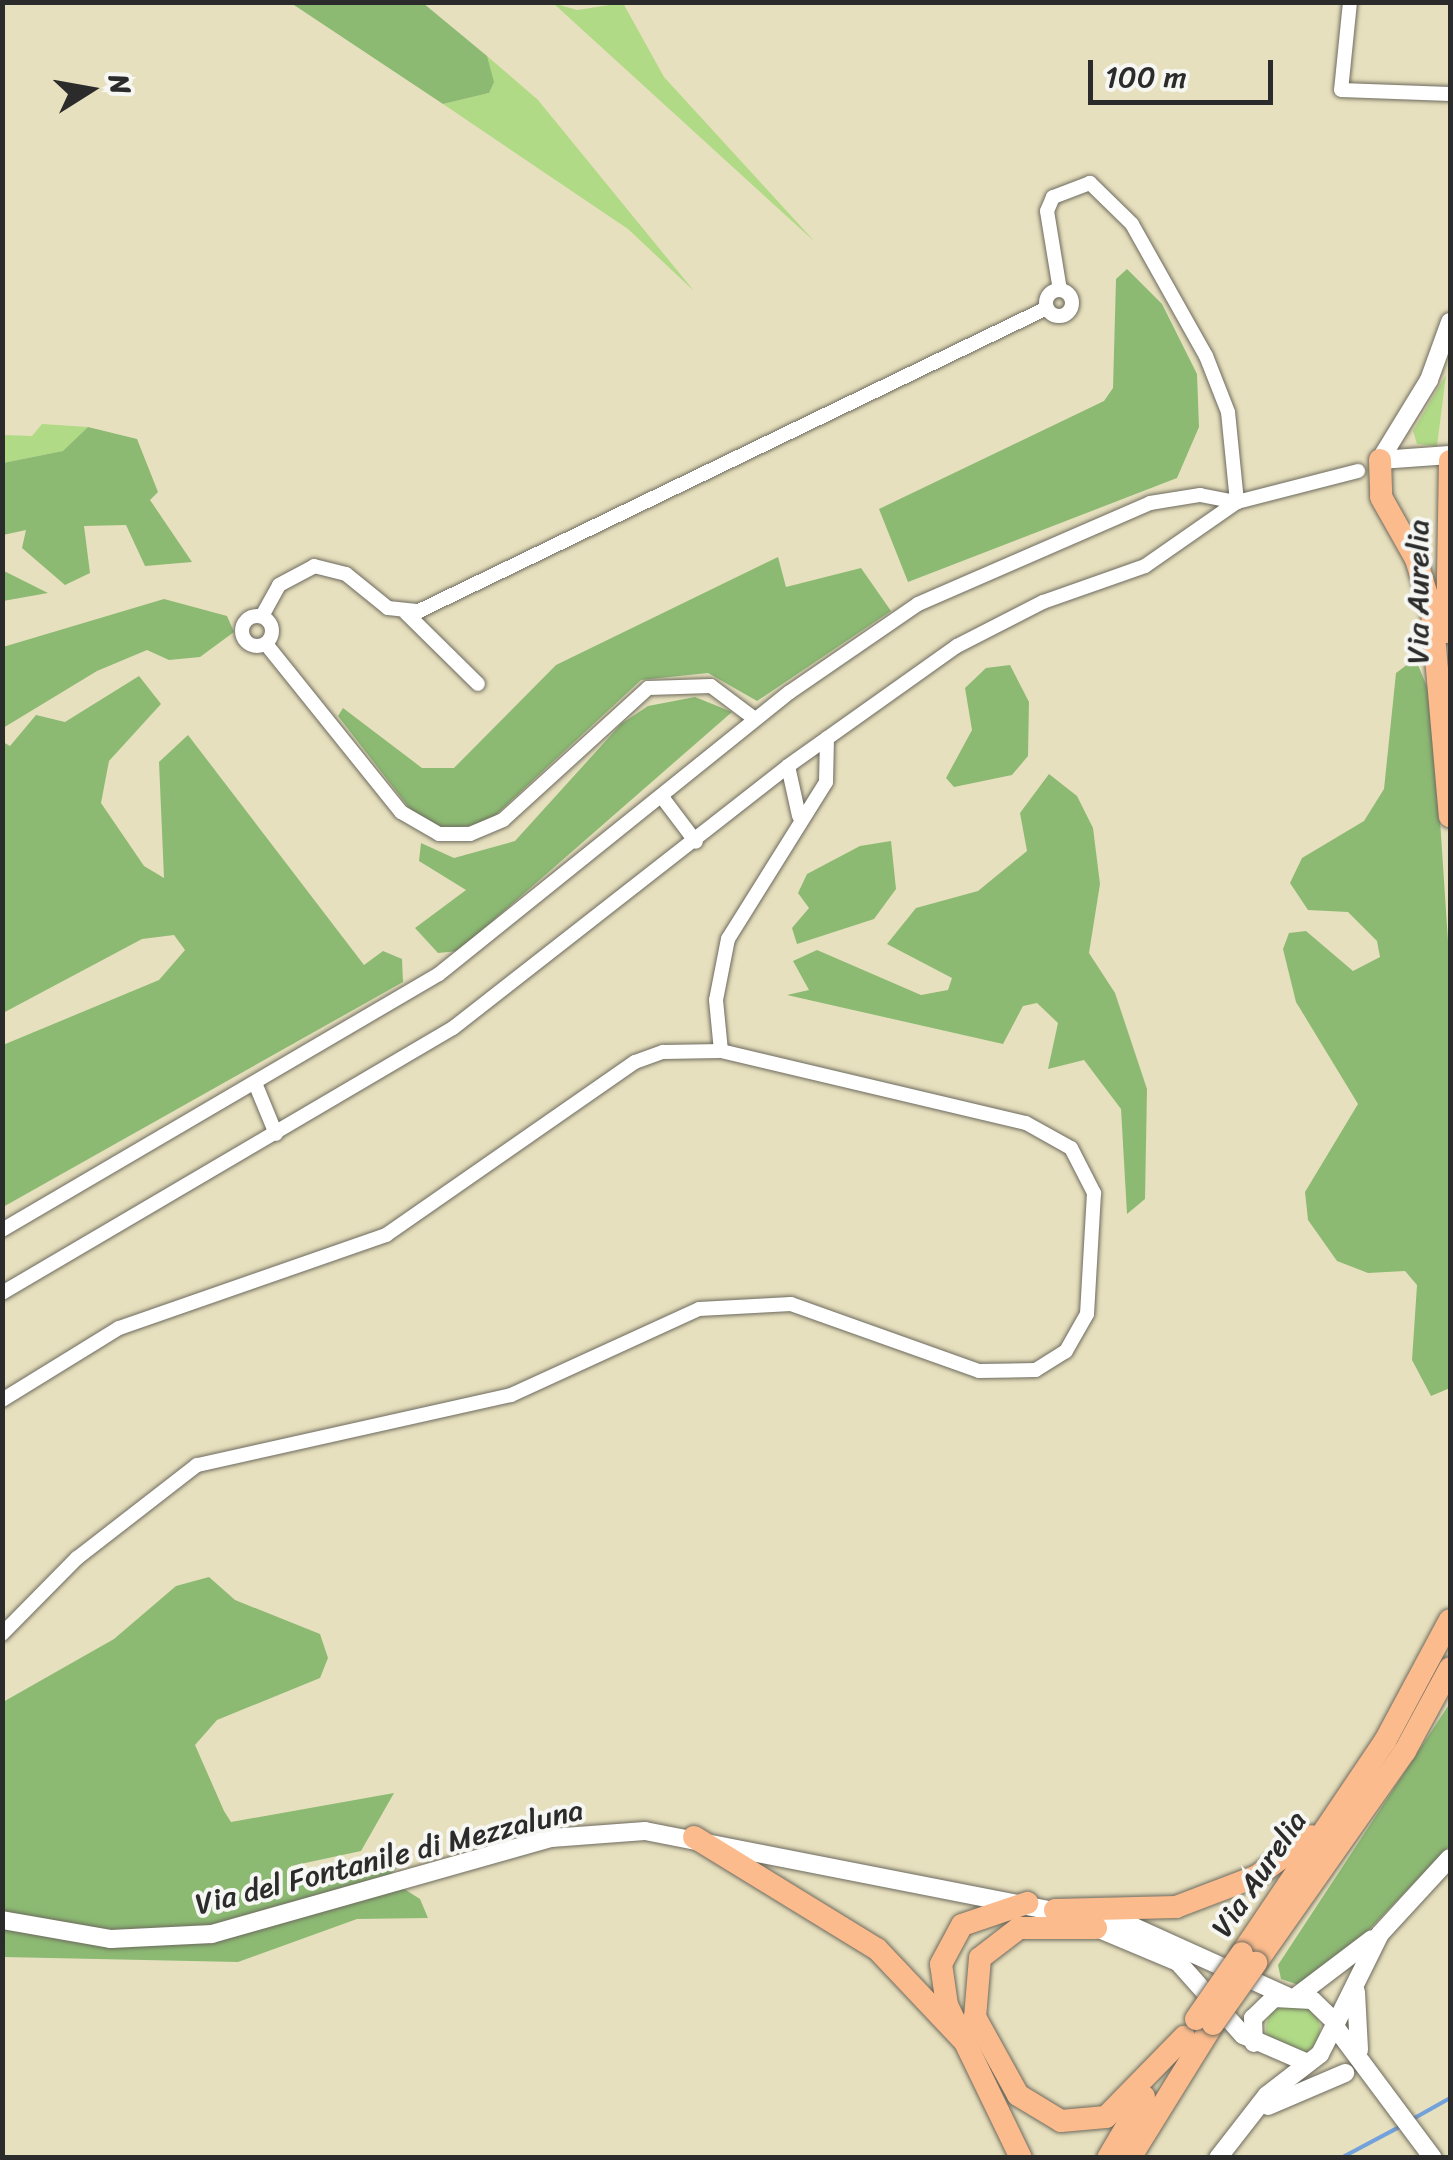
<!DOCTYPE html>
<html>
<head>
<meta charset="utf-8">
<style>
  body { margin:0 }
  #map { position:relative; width:1453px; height:2160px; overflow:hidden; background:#e7e0be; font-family:Sriracha,sans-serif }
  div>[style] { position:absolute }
  .green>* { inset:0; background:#b0da86 }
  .round { border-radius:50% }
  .forest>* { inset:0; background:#8cba73 }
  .stream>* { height:4px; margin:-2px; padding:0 2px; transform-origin:2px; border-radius:2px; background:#73a1dc }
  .roads { filter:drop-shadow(0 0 2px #6d6a5e) drop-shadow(0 0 2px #6d6a5e) }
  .minor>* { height:14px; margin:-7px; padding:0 7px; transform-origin:7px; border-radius:7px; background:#fff }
  .minor>.ring { margin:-7px; padding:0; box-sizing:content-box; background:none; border:14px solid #fff; border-radius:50% }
  .tertiary>* { height:18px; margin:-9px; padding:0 9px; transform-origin:9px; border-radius:9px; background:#fff }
  .trunk>* { height:22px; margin:-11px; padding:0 11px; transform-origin:11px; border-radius:11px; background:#fbbb8d }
  .bridges { filter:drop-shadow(0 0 2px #6d6a5e) drop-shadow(0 0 2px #6d6a5e) }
  .trunk-bridge>* { height:22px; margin:-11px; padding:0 11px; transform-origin:11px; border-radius:11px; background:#fbbb8d }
  span { translate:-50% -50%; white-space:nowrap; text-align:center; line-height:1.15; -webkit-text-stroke:8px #f6f6f2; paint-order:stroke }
  .street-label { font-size:30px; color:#2b2b2b }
  .frame { position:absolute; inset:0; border:5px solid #2b2b2b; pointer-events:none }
  .north { position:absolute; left:40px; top:40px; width:100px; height:100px; -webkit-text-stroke:8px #f6f6f2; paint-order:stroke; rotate:79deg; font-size:28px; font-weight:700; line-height:40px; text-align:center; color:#2b2b2b }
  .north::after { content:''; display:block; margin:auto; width:35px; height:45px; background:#2b2b2b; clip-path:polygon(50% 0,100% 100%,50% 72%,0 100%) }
  .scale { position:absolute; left:1088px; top:60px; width:185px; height:45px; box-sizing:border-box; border:5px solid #2b2b2b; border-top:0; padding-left:12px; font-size:30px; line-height:35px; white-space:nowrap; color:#2b2b2b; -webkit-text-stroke:8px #f6f6f2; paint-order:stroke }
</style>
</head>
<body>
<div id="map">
  <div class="green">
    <i style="clip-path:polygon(553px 3px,577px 10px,623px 3px,664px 77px,815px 242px)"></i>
    <i style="clip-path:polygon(487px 56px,538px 100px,694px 291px,628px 229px,443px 104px,489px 93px)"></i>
    <i style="clip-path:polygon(1446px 375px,1437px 446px,1417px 444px,1413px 431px)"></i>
    <i style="clip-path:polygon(42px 424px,88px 427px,64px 451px,3px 463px,3px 435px,32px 436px)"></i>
    <i class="round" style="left:1266px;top:2002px;width:54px;height:54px"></i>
  </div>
  <div class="forest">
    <i style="clip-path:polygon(291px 3px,423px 3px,487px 56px,494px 82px,489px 93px,443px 104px)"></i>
    <i style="clip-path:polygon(1127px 269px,1162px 304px,1197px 374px,1199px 427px,1177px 478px,908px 582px,879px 509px,1104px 401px,1113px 388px,1116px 279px)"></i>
    <i style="clip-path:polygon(88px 427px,137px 439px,158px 492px,150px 500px,192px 562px,145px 566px,126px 525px,84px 526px,90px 573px,65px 585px,22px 548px,26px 530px,3px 535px,3px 463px,63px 451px)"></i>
    <i style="clip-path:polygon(778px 557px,786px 587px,861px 568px,891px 611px,757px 701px,708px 673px,641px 680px,486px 824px,441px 829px,417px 818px,338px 716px,343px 708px,422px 768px,454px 768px,556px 665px)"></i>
    <i style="clip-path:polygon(2px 570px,48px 593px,3px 601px)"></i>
    <i style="clip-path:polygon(164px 599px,227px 616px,234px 632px,200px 657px,169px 660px,147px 650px,97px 671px,3px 728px,3px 647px)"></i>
    <i style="clip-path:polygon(1408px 664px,1418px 665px,1432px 699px,1448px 941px,1450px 1388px,1431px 1396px,1412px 1360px,1417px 1285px,1405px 1271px,1368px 1273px,1337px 1261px,1308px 1220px,1305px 1192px,1358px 1104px,1296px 1002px,1283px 949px,1289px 933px,1306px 931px,1353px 971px,1380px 957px,1377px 941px,1348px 912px,1308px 910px,1290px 883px,1302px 858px,1364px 821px,1384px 789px,1396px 673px)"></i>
    <i style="clip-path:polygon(1010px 665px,1029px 702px,1028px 756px,1012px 775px,954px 787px,946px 778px,972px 730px,965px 688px,986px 668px)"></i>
    <i style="clip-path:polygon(139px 676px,161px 704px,109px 761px,101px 803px,144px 866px,164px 878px,159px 762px,188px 735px,364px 965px,383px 951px,402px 959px,403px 982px,3px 1207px,3px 1045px,159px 980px,185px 950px,174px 935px,142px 939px,3px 1013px,3px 742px,10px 746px,36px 715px,65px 722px)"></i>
    <i style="clip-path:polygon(695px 697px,732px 712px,458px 951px,438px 953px,415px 928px,466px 890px,419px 861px,421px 843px,454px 858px,515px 841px,621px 724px,648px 706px)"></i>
    <i style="clip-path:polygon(1049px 774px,1077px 796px,1093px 828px,1100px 884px,1089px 953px,1115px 993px,1147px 1089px,1145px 1199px,1127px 1214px,1121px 1109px,1084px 1060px,1048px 1069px,1058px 1023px,1037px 1003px,1023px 1006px,1003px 1044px,787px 995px,809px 990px,793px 961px,817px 950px,921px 995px,948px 990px,952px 978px,887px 944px,916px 908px,978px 891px,1027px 851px,1020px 813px)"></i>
    <i style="clip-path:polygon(891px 841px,896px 889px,874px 919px,797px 944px,792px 928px,809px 908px,798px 893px,807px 874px,860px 846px)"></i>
    <i style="clip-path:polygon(209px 1577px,235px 1600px,320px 1634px,328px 1658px,320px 1678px,217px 1720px,195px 1745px,224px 1811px,231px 1822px,394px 1793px,361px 1851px,291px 1866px,292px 1877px,387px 1855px,404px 1861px,387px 1878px,420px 1899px,428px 1918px,357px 1919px,238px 1962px,3px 1957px,3px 1702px,114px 1639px,176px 1586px)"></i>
    <i style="clip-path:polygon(1450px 1703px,1450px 1845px,1327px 1974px,1305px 1987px,1281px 1979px,1278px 1965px)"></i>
  </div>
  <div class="stream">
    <i style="left:1411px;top:2120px;width:45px;rotate:-29.4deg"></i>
    <i style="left:1341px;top:2158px;width:70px;rotate:-28deg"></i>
  </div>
  <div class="roads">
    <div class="minor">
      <i style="left:1350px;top:2px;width:88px;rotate:95.8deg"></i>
      <i style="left:1341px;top:90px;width:109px;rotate:2.1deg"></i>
      <i class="ring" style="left:1046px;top:290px;width:12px;height:12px"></i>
      <i style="left:406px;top:613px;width:101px;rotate:44.6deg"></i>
      <i class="ring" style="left:242px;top:616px;width:16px;height:16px"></i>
      <i style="left:262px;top:616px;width:35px;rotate:-61deg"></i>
      <i style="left:279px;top:585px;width:40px;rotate:-28deg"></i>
      <i style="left:314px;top:566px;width:33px;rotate:14deg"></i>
      <i style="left:346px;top:574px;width:54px;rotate:39deg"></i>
      <i style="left:388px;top:608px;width:31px;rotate:6deg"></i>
      <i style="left:419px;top:611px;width:697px;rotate:-25.76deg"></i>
      <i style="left:266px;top:644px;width:216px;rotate:51.2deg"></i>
      <i style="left:401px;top:812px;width:44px;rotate:30.1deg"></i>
      <i style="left:439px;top:834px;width:31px"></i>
      <i style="left:470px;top:834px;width:36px;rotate:-23deg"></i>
      <i style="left:503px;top:820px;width:196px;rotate:-42.3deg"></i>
      <i style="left:648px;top:688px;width:63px;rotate:-1.8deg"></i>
      <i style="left:711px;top:686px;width:55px;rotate:36.9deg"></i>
      <i style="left:788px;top:766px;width:51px;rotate:77.6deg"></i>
      <i style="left:662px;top:797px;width:56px;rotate:52.9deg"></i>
      <i style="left:721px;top:1051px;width:51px;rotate:-95.6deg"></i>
      <i style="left:716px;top:1000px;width:62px;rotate:-78.9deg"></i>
      <i style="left:728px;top:939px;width:185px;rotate:-58deg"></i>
      <i style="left:826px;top:782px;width:44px;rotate:-88.7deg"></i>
      <i style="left:255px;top:1083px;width:55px;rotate:67.6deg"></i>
      <i style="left:2px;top:1230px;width:506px;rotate:-30.36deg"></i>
      <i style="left:439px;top:974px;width:450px;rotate:-38.8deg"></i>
      <i style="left:790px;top:692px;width:155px;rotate:-34.5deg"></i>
      <i style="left:918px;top:604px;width:253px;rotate:-23.5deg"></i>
      <i style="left:1150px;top:503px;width:51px;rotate:-9.1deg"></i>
      <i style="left:1200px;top:495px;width:38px;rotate:11deg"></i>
      <i style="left:1237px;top:502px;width:125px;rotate:-14.4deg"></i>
      <i style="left:2px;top:1293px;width:523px;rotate:-30.44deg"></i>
      <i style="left:453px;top:1028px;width:425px;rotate:-38deg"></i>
      <i style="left:788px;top:766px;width:207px;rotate:-35.4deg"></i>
      <i style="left:957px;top:646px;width:97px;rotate:-27.1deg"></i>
      <i style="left:1043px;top:602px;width:108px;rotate:-19.4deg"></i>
      <i style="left:1145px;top:566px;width:112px;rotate:-34.8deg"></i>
      <i style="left:1237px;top:502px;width:90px;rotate:-95.7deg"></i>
      <i style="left:1228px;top:412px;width:60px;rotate:-111.4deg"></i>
      <i style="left:1206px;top:356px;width:151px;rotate:-119.3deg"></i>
      <i style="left:1132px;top:224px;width:59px;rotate:-135.7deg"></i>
      <i style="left:1090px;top:183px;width:40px;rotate:159deg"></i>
      <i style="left:1053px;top:197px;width:15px;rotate:113deg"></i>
      <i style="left:1047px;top:211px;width:80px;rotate:80.7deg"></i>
      <i style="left:2px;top:1400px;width:137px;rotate:-31.6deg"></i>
      <i style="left:119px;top:1328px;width:283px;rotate:-19.2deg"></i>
      <i style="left:386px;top:1235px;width:303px;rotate:-34.8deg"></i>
      <i style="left:635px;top:1062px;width:30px;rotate:-20deg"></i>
      <i style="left:663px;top:1052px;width:58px;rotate:-1deg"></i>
      <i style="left:721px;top:1051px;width:313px;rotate:13.3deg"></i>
      <i style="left:1026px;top:1123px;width:51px;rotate:29.1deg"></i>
      <i style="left:1071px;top:1148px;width:51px;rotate:62.9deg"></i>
      <i style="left:1094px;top:1193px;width:121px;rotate:93.3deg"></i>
      <i style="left:1087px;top:1314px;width:43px;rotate:119.6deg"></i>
      <i style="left:1066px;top:1351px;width:36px;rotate:148deg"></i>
      <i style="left:1036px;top:1370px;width:57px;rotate:179deg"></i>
      <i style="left:979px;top:1371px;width:200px;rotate:-160.4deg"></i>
      <i style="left:791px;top:1304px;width:92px;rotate:176.9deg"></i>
      <i style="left:699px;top:1309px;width:207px;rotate:155.4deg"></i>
      <i style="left:511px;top:1395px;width:322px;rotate:167.4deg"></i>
      <i style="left:197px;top:1465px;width:152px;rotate:142.2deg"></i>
      <i style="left:77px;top:1558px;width:107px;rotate:134.6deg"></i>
    </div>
    <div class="tertiary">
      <i style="left:1450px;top:322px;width:62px;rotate:109.9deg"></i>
      <i style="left:1429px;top:380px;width:94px;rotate:121.5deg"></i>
      <i style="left:1380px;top:460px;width:70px;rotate:-4.1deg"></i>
      <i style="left:2px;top:1920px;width:111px;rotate:9.9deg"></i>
      <i style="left:111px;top:1939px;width:101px;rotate:-2.8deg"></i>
      <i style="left:212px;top:1934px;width:352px;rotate:-15.8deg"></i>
      <i style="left:551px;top:1838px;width:94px;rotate:-4.3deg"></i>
      <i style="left:645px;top:1831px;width:498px;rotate:11.1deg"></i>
      <i style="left:1134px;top:1927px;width:168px;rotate:24.3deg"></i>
      <i style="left:1099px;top:1929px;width:86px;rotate:22.7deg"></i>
      <i style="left:1178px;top:1962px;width:98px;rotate:48.3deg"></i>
      <i style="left:1243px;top:2035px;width:68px;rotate:23.5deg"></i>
      <i style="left:1356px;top:1992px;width:58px;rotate:87deg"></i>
      <i style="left:1297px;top:1996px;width:94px;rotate:-37.2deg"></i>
      <i style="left:1336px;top:2023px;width:99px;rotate:-63.7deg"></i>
      <i style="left:1380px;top:1934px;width:103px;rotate:-47.4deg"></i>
      <i style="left:1336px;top:2028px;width:162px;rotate:53.3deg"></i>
      <i style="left:1268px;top:2106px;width:84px;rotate:-23.2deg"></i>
      <i style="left:1218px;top:2158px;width:80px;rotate:-52.1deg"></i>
      <i style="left:1267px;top:2095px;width:67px;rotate:-37.7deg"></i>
      <i style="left:1320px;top:2054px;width:35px;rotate:-63deg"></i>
      <i style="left:1336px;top:2023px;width:33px;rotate:-136deg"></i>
      <i style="left:1312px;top:2000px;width:38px;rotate:-177deg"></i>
      <i style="left:1274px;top:1998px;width:29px;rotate:136deg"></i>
      <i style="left:1253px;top:2018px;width:25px;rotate:88deg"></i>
    </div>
    <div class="trunk">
      <i style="left:1380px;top:460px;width:37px;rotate:88deg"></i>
      <i style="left:1381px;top:497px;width:71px;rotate:60.6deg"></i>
      <i style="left:1416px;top:559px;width:55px;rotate:73.2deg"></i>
      <i style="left:1432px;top:612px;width:205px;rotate:85deg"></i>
      <i style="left:1447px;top:632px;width:171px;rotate:-89deg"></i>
      <i style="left:694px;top:1837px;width:215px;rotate:31.5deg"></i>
      <i style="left:877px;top:1949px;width:128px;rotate:46.6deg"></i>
      <i style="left:1055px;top:1910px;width:121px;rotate:-1.4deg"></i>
      <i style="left:1176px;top:1907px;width:87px;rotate:-20.9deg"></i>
      <i style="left:1257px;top:1876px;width:67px;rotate:-36.5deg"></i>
      <i style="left:1096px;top:1928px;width:77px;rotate:180deg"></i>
      <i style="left:1019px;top:1928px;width:49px;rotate:142.4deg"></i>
      <i style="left:980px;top:1958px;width:59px;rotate:94.8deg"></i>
      <i style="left:975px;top:2017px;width:89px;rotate:61.1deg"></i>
      <i style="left:1018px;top:2095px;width:50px;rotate:31.2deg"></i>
      <i style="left:1061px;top:2121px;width:45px;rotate:-5.1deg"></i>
      <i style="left:1106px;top:2117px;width:112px;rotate:-45.7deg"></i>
      <i style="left:1242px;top:1953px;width:256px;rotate:-56deg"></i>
      <i style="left:1385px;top:1741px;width:137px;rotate:-61.8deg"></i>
      <i style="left:1256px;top:1963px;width:259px;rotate:-54.9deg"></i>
      <i style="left:1405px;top:1751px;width:94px;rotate:-61.5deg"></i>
      <i style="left:1021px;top:2158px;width:170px;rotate:-115.8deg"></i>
      <i style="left:947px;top:2005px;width:41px;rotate:-98.3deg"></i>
      <i style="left:941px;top:1964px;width:44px;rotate:-61.7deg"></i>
      <i style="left:962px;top:1925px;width:69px;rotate:-18.7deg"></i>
      <i style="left:1108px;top:2158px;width:71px;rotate:-59.5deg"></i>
      <i style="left:1130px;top:2158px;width:158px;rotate:-58.2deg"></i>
    </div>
  </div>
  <div class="bridges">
    <div class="trunk-bridge">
      <i style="left:1196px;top:2019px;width:80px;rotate:-55.1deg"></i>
      <i style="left:1213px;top:2024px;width:75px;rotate:-54.8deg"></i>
    </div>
  </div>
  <div class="street-label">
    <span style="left:1418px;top:592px;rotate:-90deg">Via Aurelia</span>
    <span style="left:389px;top:1857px;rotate:-14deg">Via del Fontanile di Mezzaluna</span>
    <span style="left:1259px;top:1874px;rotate:-56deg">Via Aurelia</span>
  </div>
  <div class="frame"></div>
  <div class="north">N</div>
  <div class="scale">100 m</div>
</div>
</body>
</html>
